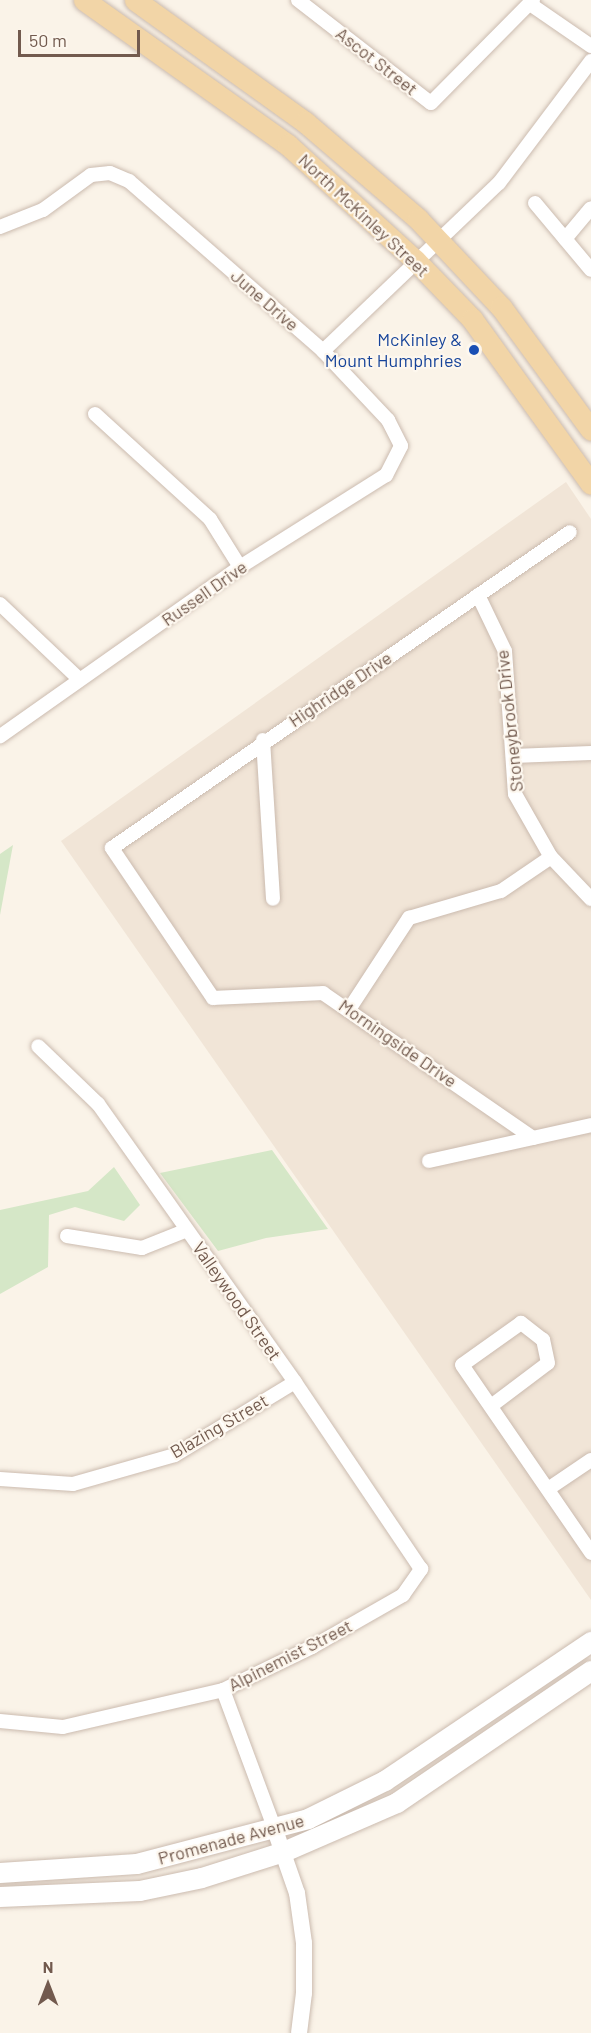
<!DOCTYPE html>
<html>
<head>
<meta charset="utf-8">
<style>
  body { margin:0 }
  #map { position:relative; width:591px; height:2033px; overflow:hidden; background:#faf3e8; font-family:Barlow,sans-serif }
  div>[style] { position:absolute }
  .residential>* { inset:0; background:#f1e5d7 }
  .green>* { inset:0; background:#d5e7c7 }
  .roads { filter:drop-shadow(0 0 2px #cbbbaf) drop-shadow(0 0 2px #cbbbaf) }
  .minor>* { height:14px; margin:-7px; padding:0 7px; transform-origin:7px; border-radius:7px; background:#fff }
  .tertiary>* { height:16px; margin:-8px; padding:0 8px; transform-origin:8px; border-radius:8px; background:#fff }
  .secondary>* { height:20px; margin:-10px; padding:0 10px; transform-origin:10px; border-radius:10px; background:#fff }
  .primary>* { height:21px; margin:-10.5px; padding:0 10.5px; transform-origin:10.5px; border-radius:10.5px; background:#f2d5a7 }
  .dots>* { width:16px; height:16px; translate:-50% -50%; box-sizing:border-box; border:3px solid #fdf7ee; border-radius:50% }
  span { translate:-50% -50%; white-space:nowrap; text-align:center; line-height:1.15; -webkit-text-stroke:4.5px #fdf7ee; paint-order:stroke }
  .street-label { font-size:18px; color:#725a4e }
  .transit-label { font-size:18px; color:#164399 }
  .right { translate:-100% -50%; text-align:right }
  .north { position:absolute; left:18px; top:1955px; width:60px; height:60px; -webkit-text-stroke:4px #fdf7ee; paint-order:stroke; rotate:0deg; font-size:16px; font-weight:700; line-height:24px; text-align:center; color:#725a4e }
  .north::after { content:''; display:block; margin:auto; width:21px; height:27px; background:#725a4e; clip-path:polygon(50% 0,100% 100%,50% 72%,0 100%) }
  .scale { position:absolute; left:18px; top:30px; width:122px; height:27px; box-sizing:border-box; border:3px solid #725a4e; border-top:0; padding-left:8px; font-size:18px; line-height:21px; white-space:nowrap; color:#725a4e; -webkit-text-stroke:4px #fdf7ee; paint-order:stroke }
</style>
</head>
<body>
<div id="map">
  <div class="residential">
    <i style="clip-path:polygon(566px 482px,591px 519px,591px 1600px,61px 841px)"></i>
  </div>
  <div class="green">
    <i style="clip-path:polygon(13px 845px,0 915px,0 854px)"></i>
    <i style="clip-path:polygon(272px 1150px,328px 1229px,266px 1238px,218px 1251px,160px 1173px)"></i>
    <i style="clip-path:polygon(114px 1167px,140px 1205px,124px 1221px,75px 1207px,49px 1215px,48px 1267px,0 1294px,0 1210px,88px 1191px)"></i>
  </div>
  <div class="roads">
    <div class="minor">
      <i style="left:298px;top:0;width:168px;rotate:37.8deg"></i>
      <i style="left:431px;top:103px;width:145px;rotate:-45.3deg"></i>
      <i style="left:530px;top:4px;width:74px;rotate:34.5deg"></i>
      <i style="left:535px;top:203px;width:87px;rotate:50.1deg"></i>
      <i style="left:0;top:227px;width:46px;rotate:-21.6deg"></i>
      <i style="left:43px;top:210px;width:59px;rotate:-36.1deg"></i>
      <i style="left:91px;top:175px;width:19px;rotate:-6deg"></i>
      <i style="left:110px;top:173px;width:21px;rotate:23deg"></i>
      <i style="left:129px;top:181px;width:258px;rotate:41.2deg"></i>
      <i style="left:323px;top:351px;width:95px;rotate:46.7deg"></i>
      <i style="left:388px;top:420px;width:29px;rotate:63deg"></i>
      <i style="left:401px;top:446px;width:33px;rotate:117deg"></i>
      <i style="left:386px;top:475px;width:173px;rotate:147.8deg"></i>
      <i style="left:240px;top:567px;width:294px;rotate:144.8deg"></i>
      <i style="left:565px;top:239px;width:40px;rotate:-50deg"></i>
      <i style="left:323px;top:351px;width:243px;rotate:-43.7deg"></i>
      <i style="left:499px;top:183px;width:153px;rotate:-53deg"></i>
      <i style="left:95px;top:414px;width:156px;rotate:42.4deg"></i>
      <i style="left:210px;top:519px;width:57px;rotate:58deg"></i>
      <i style="left:478px;top:595px;width:62px;rotate:64.3deg"></i>
      <i style="left:505px;top:651px;width:143px;rotate:86deg"></i>
      <i style="left:515px;top:794px;width:73px;rotate:60.3deg"></i>
      <i style="left:551px;top:857px;width:58px;rotate:46.4deg"></i>
      <i style="left:0;top:604px;width:109px;rotate:43.5deg"></i>
      <i style="left:263px;top:740px;width:159px;rotate:86.4deg"></i>
      <i style="left:513px;top:756px;width:78px;rotate:-2.2deg"></i>
      <i style="left:350px;top:1008px;width:108px;rotate:-56.8deg"></i>
      <i style="left:409px;top:918px;width:96px;rotate:-16.4deg"></i>
      <i style="left:501px;top:891px;width:60px;rotate:-34.2deg"></i>
      <i style="left:533px;top:1138px;width:255px;rotate:-145.4deg"></i>
      <i style="left:323px;top:993px;width:110px;rotate:177.4deg"></i>
      <i style="left:213px;top:998px;width:181px;rotate:-124deg"></i>
      <i style="left:112px;top:848px;width:556px;rotate:-34.6deg"></i>
      <i style="left:429px;top:1161px;width:166px;rotate:-12.5deg"></i>
      <i style="left:67px;top:1236px;width:76px;rotate:9.1deg"></i>
      <i style="left:142px;top:1248px;width:48px;rotate:-21.8deg"></i>
      <i style="left:491px;top:1406px;width:71px;rotate:-37deg"></i>
      <i style="left:548px;top:1363px;width:24px;rotate:-102deg"></i>
      <i style="left:543px;top:1340px;width:28px;rotate:-142deg"></i>
      <i style="left:521px;top:1323px;width:72px;rotate:144.6deg"></i>
      <i style="left:462px;top:1365px;width:228px;rotate:55.5deg"></i>
      <i style="left:0;top:1479px;width:73px;rotate:3.9deg"></i>
      <i style="left:73px;top:1484px;width:106px;rotate:-15.9deg"></i>
      <i style="left:175px;top:1455px;width:140px;rotate:-31.3deg"></i>
      <i style="left:548px;top:1489px;width:52px;rotate:-34deg"></i>
      <i style="left:223px;top:1690px;width:149px;rotate:69.6deg"></i>
      <i style="left:0;top:1721px;width:63px;rotate:5.4deg"></i>
      <i style="left:63px;top:1727px;width:164px;rotate:-13deg"></i>
      <i style="left:223px;top:1690px;width:99px;rotate:-25.8deg"></i>
      <i style="left:312px;top:1647px;width:105px;rotate:-29.7deg"></i>
      <i style="left:403px;top:1595px;width:32px;rotate:-55deg"></i>
      <i style="left:421px;top:1569px;width:225px;rotate:-124deg"></i>
      <i style="left:295px;top:1382px;width:341px;rotate:-125.3deg"></i>
      <i style="left:98px;top:1104px;width:83px;rotate:-136deg"></i>
    </div>
    <div class="tertiary">
      <i style="left:275px;top:1830px;width:67px;rotate:70.8deg"></i>
      <i style="left:297px;top:1893px;width:50px;rotate:82deg"></i>
      <i style="left:304px;top:1943px;width:50px;rotate:90deg"></i>
      <i style="left:304px;top:1993px;width:40px;rotate:97.1deg"></i>
    </div>
    <div class="secondary">
      <i style="left:0;top:1873px;width:137px;rotate:-3.8deg"></i>
      <i style="left:137px;top:1864px;width:177px;rotate:-14.7deg"></i>
      <i style="left:308px;top:1819px;width:86px;rotate:-26.3deg"></i>
      <i style="left:385px;top:1781px;width:249px;rotate:-34deg"></i>
      <i style="left:0;top:1897px;width:140px;rotate:-2.5deg"></i>
      <i style="left:140px;top:1891px;width:63px;rotate:-11.8deg"></i>
      <i style="left:202px;top:1878px;width:86px;rotate:-17.6deg"></i>
      <i style="left:284px;top:1852px;width:123px;rotate:-23.4deg"></i>
      <i style="left:397px;top:1803px;width:235px;rotate:-34.2deg"></i>
    </div>
    <div class="primary">
      <i style="left:84px;top:0;width:250px;rotate:35.4deg"></i>
      <i style="left:288px;top:145px;width:171px;rotate:42.2deg"></i>
      <i style="left:415px;top:260px;width:82px;rotate:46deg"></i>
      <i style="left:472px;top:319px;width:203px;rotate:54.2deg"></i>
      <i style="left:135px;top:0;width:209px;rotate:35.7deg"></i>
      <i style="left:305px;top:122px;width:149px;rotate:40.6deg"></i>
      <i style="left:418px;top:219px;width:121px;rotate:46.7deg"></i>
      <i style="left:501px;top:307px;width:152px;rotate:53.8deg"></i>
    </div>
  </div>
  <div class="dots">
    <i style="left:474px;top:350px;background:#1a4fb4"></i>
  </div>
  <div class="street-label">
    <span style="left:377px;top:61px;rotate:38deg">Ascot Street</span>
    <span style="left:364px;top:215px;rotate:43deg">North McKinley Street</span>
    <span style="left:265px;top:300px;rotate:41deg">June Drive</span>
    <span style="left:204px;top:593px;rotate:-35deg">Russell Drive</span>
    <span style="left:340px;top:689px;rotate:-34deg">Highridge Drive</span>
    <span style="left:509px;top:721px;rotate:-96deg">Stoneybrook Drive</span>
    <span style="left:398px;top:1043px;rotate:35deg">Morningside Drive</span>
    <span style="left:237px;top:1301px;rotate:55deg">Valleywood Street</span>
    <span style="left:219px;top:1426px;rotate:-30deg">Blazing Street</span>
    <span style="left:290px;top:1655px;rotate:-27deg">Alpinemist Street</span>
    <span style="left:231px;top:1839px;rotate:-15deg">Promenade Avenue</span>
  </div>
  <div class="transit-label">
    <span class="right" style="left:462px;top:350px">McKinley &amp;<br>Mount Humphries</span>
  </div>
  <div class="north">N</div>
  <div class="scale">50 m</div>
</div>
</body>
</html>
